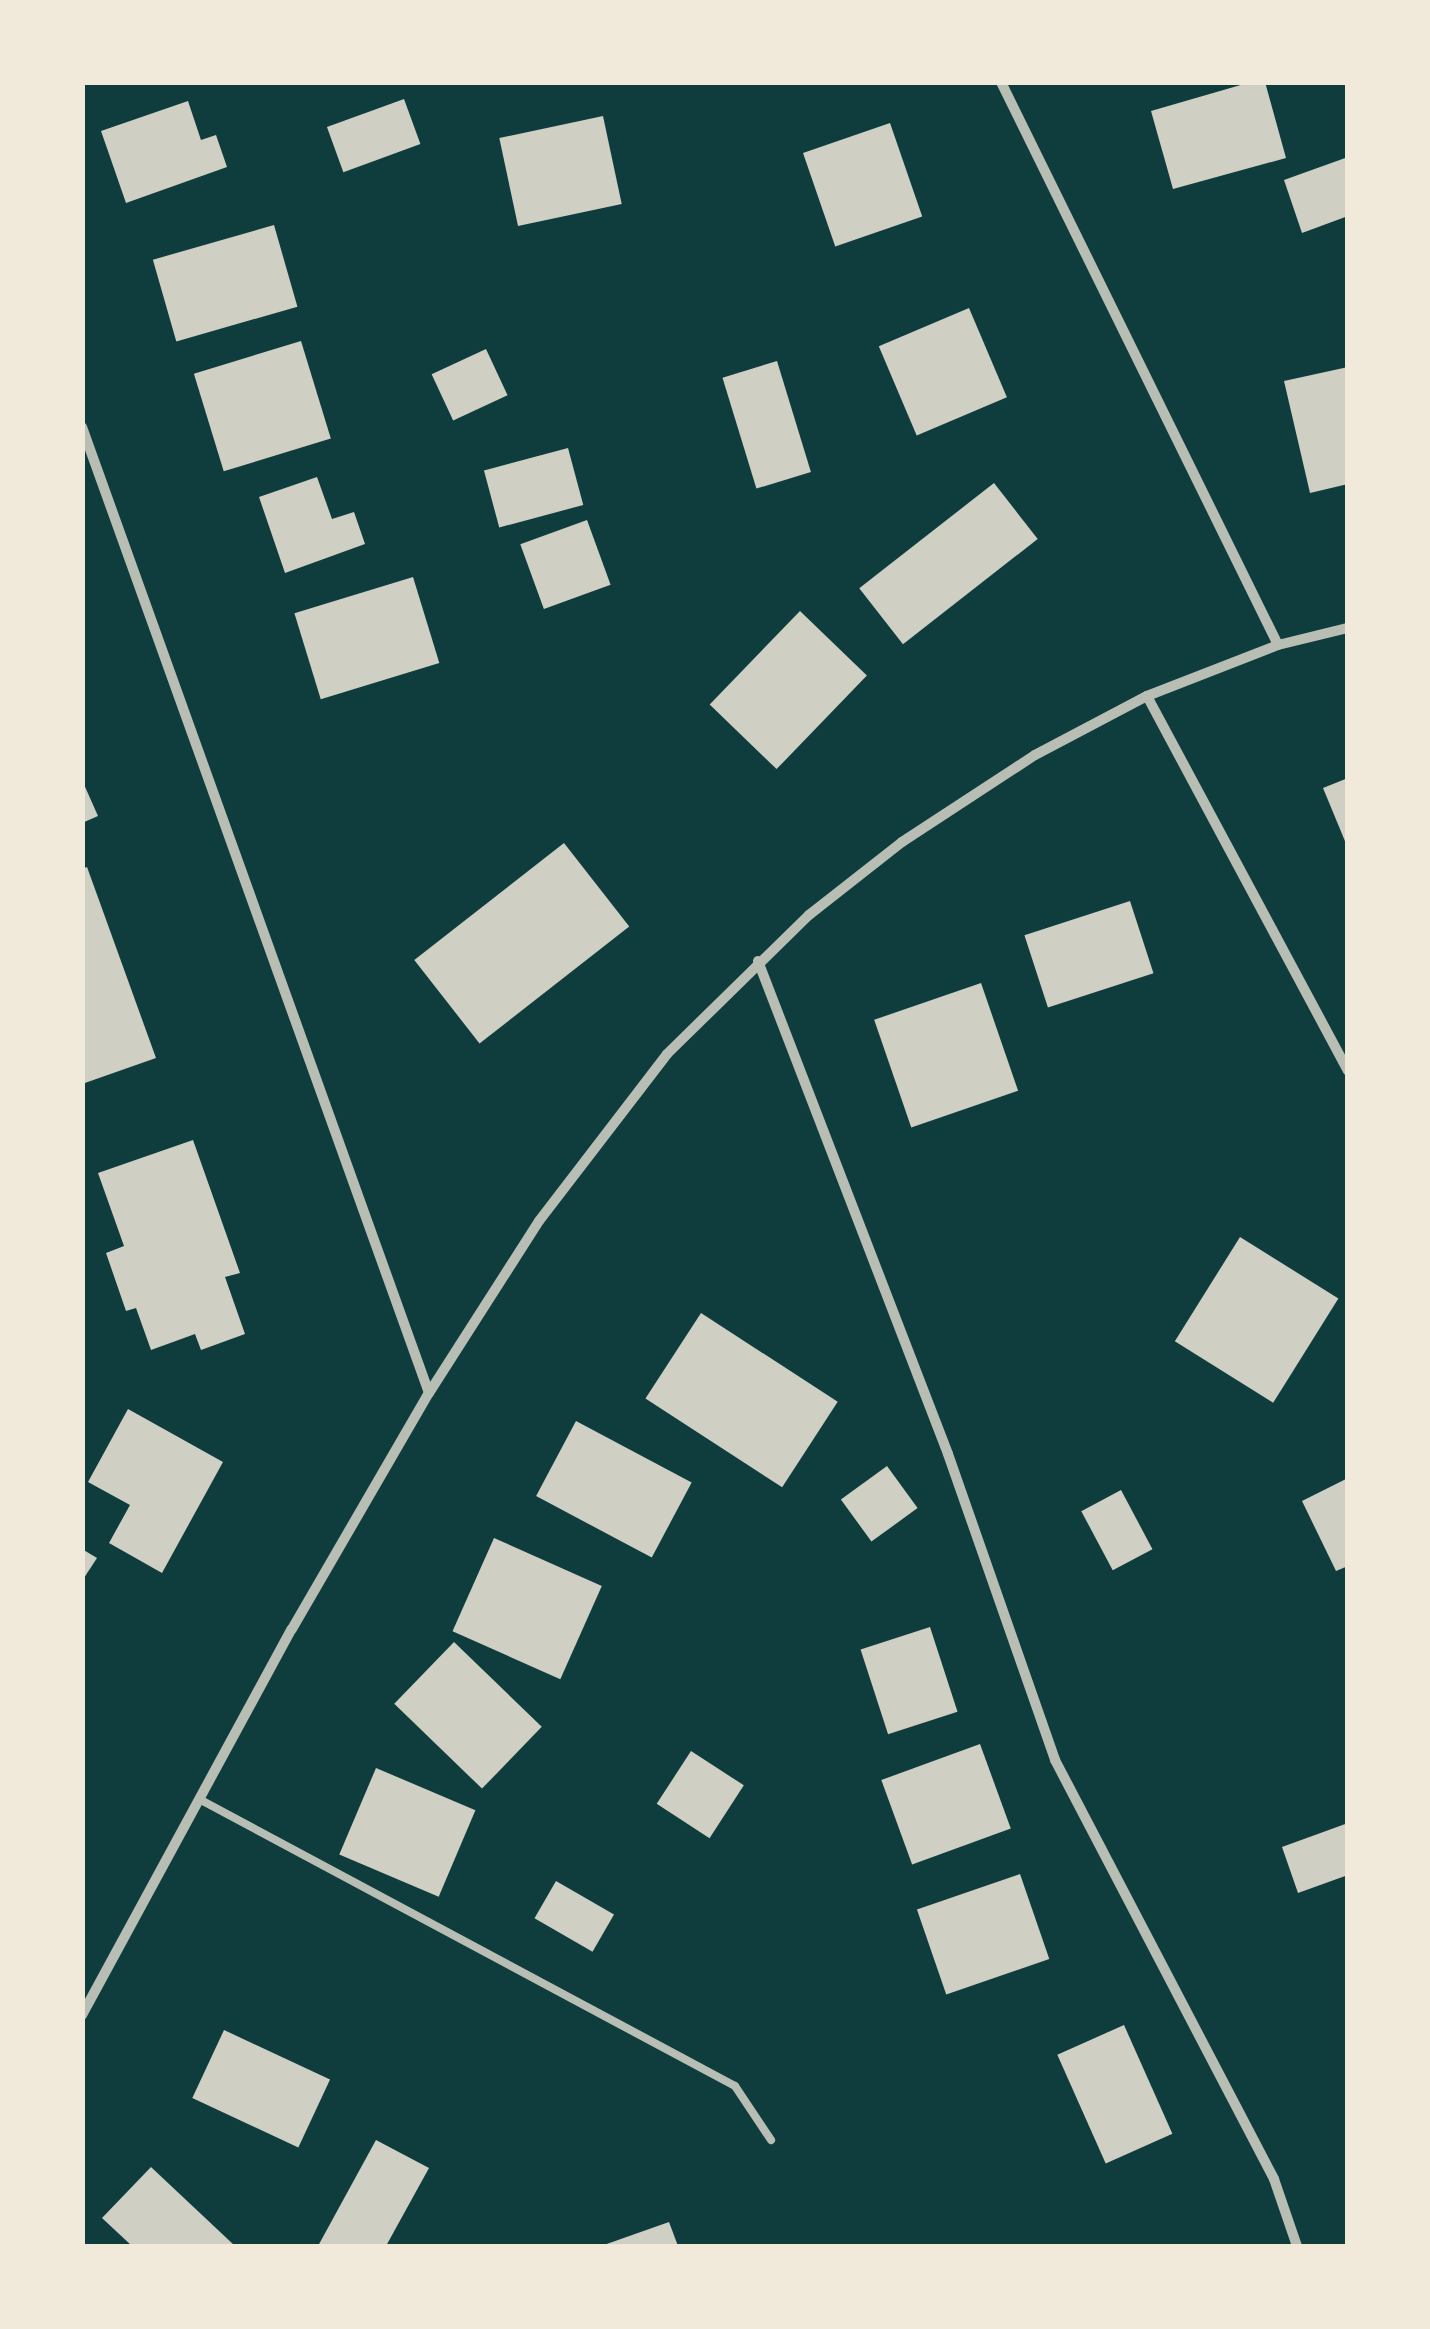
<!DOCTYPE html>
<html>
<head>
<meta charset="utf-8">
<style>
  body { margin:0 }
  #map { position:relative; width:1430px; height:2329px; overflow:hidden; background:#0f3d3e; font-family:Karla,sans-serif }
  div>[style] { position:absolute }
  .building>* { inset:0; background:#cfcfc3; transform-origin:0 0 }
  .service>* { height:8px; margin:-4px; padding:0 4px; transform-origin:4px; border-radius:4px; background:#b8beb3 }
  .minor>* { height:10px; margin:-5px; padding:0 5px; transform-origin:5px; border-radius:5px; background:#b8beb3 }
  span { translate:-50% -50%; white-space:nowrap; text-align:center; line-height:1.15; -webkit-text-stroke:9px #f1e9da; paint-order:stroke }
  .frame { position:absolute; inset:0; border:85px solid #f1e9da; pointer-events:none }
</style>
</head>
<body>
<div id="map">
  <div class="building">
    <i style="clip-path:polygon(1251px 82px,1265px 82px,1286px 158px,1173px 189px,1151px 111px)"></i>
    <i style="left:404px;top:99px;width:48px;height:82px;rotate:70deg"></i>
    <i style="clip-path:polygon(188px 101px,201px 140px,216px 135px,227px 167px,126px 203px,101px 131px)"></i>
    <i style="left:603px;top:116px;width:90px;height:106px;rotate:78deg"></i>
    <i style="left:890px;top:123px;width:99px;height:92px;rotate:71deg"></i>
    <i style="clip-path:polygon(1348px 157px,1348px 216px,1302px 233px,1284px 180px)"></i>
    <i style="left:274px;top:225px;width:85px;height:126px;rotate:74deg"></i>
    <i style="left:969px;top:308px;width:97px;height:98px;rotate:67deg"></i>
    <i style="left:301px;top:341px;width:102px;height:112px;rotate:73deg"></i>
    <i style="left:486px;top:349px;width:51px;height:60px;rotate:65deg"></i>
    <i style="left:777px;top:361px;width:116px;height:57px;rotate:73deg"></i>
    <i style="clip-path:polygon(1348px 367px,1348px 484px,1310px 493px,1284px 381px)"></i>
    <i style="left:568px;top:448px;width:59px;height:87px;rotate:75deg"></i>
    <i style="clip-path:polygon(317px 477px,332px 519px,354px 512px,365px 544px,285px 573px,259px 497px)"></i>
    <i style="left:994px;top:483px;width:71px;height:171px;rotate:52deg"></i>
    <i style="left:587px;top:520px;width:69px;height:71px;rotate:70deg"></i>
    <i style="left:413px;top:577px;width:90px;height:124px;rotate:73deg"></i>
    <i style="left:800px;top:611px;width:93px;height:130px;rotate:44deg"></i>
    <i style="clip-path:polygon(1348px 778px,1348px 846px,1347px 846px,1323px 788px)"></i>
    <i style="clip-path:polygon(82px 780px,98px 816px,82px 823px)"></i>
    <i style="left:564px;top:843px;width:106px;height:190px;rotate:52deg"></i>
    <i style="clip-path:polygon(87px 867px,156px 1058px,82px 1084px,82px 869px)"></i>
    <i style="left:1130px;top:901px;width:76px;height:111px;rotate:72deg"></i>
    <i style="left:981px;top:983px;width:114px;height:113px;rotate:71deg"></i>
    <i style="clip-path:polygon(193px 1140px,240px 1273px,225px 1277px,245px 1334px,201px 1350px,195px 1334px,151px 1350px,136px 1308px,126px 1311px,106px 1253px,124px 1246px,98px 1173px)"></i>
    <i style="left:1240px;top:1237px;width:116px;height:123px;rotate:32deg"></i>
    <i style="left:701px;top:1313px;width:163px;height:102px;rotate:33deg"></i>
    <i style="clip-path:polygon(128px 1409px,223px 1462px,162px 1573px,109px 1543px,130px 1505px,88px 1482px)"></i>
    <i style="left:576px;top:1421px;width:131px;height:85px;rotate:28deg"></i>
    <i style="left:887px;top:1466px;width:52px;height:57px;rotate:54deg"></i>
    <i style="clip-path:polygon(1348px 1478px,1348px 1566px,1336px 1571px,1302px 1501px)"></i>
    <i style="left:1121px;top:1490px;width:67px;height:45px;rotate:62deg"></i>
    <i style="left:494px;top:1538px;width:118px;height:102px;rotate:24deg"></i>
    <i style="clip-path:polygon(82px 1549px,97px 1558px,82px 1581px)"></i>
    <i style="left:930px;top:1627px;width:89px;height:73px;rotate:72deg"></i>
    <i style="left:454px;top:1642px;width:122px;height:86px;rotate:44deg"></i>
    <i style="left:980px;top:1744px;width:90px;height:105px;rotate:70deg"></i>
    <i style="left:691px;top:1751px;width:63px;height:63px;rotate:33deg"></i>
    <i style="left:376px;top:1768px;width:108px;height:94px;rotate:23deg"></i>
    <i style="clip-path:polygon(1348px 1823px,1348px 1875px,1298px 1893px,1282px 1847px)"></i>
    <i style="left:1020px;top:1874px;width:90px;height:109px;rotate:71deg"></i>
    <i style="left:556px;top:1881px;width:67px;height:43px;rotate:30deg"></i>
    <i style="left:1124px;top:2025px;width:119px;height:73px;rotate:66deg"></i>
    <i style="left:224px;top:2030px;width:117px;height:75px;rotate:25deg"></i>
    <i style="clip-path:polygon(376px 2140px,429px 2168px,386px 2246px,318px 2246px)"></i>
    <i style="clip-path:polygon(151px 2167px,235px 2246px,132px 2246px,102px 2218px)"></i>
    <i style="clip-path:polygon(669px 2222px,678px 2246px,601px 2246px)"></i>
  </div>
  <div class="service">
    <i style="left:199px;top:1799px;width:608px;rotate:28.17deg"></i>
    <i style="left:735px;top:2086px;width:65px;rotate:56.3deg"></i>
  </div>
  <div class="minor">
    <i style="left:1001px;top:82px;width:627px;rotate:63.8deg"></i>
    <i style="left:82px;top:427px;width:1026px;rotate:70.24deg"></i>
    <i style="left:1147px;top:696px;width:425px;rotate:61.8deg"></i>
    <i style="left:758px;top:961px;width:528px;rotate:68.92deg"></i>
    <i style="left:948px;top:1454px;width:324px;rotate:70.7deg"></i>
    <i style="left:1055px;top:1760px;width:473px;rotate:62.4deg"></i>
    <i style="left:1274px;top:2179px;width:71px;rotate:71.1deg"></i>
    <i style="left:82px;top:2015px;width:439px;rotate:-61.5deg"></i>
    <i style="left:292px;top:1629px;width:273px;rotate:-59.9deg"></i>
    <i style="left:429px;top:1393px;width:204px;rotate:-57.4deg"></i>
    <i style="left:539px;top:1221px;width:210px;rotate:-52.5deg"></i>
    <i style="left:667px;top:1054px;width:199px;rotate:-44.4deg"></i>
    <i style="left:809px;top:915px;width:118px;rotate:-38.1deg"></i>
    <i style="left:902px;top:842px;width:159px;rotate:-33.2deg"></i>
    <i style="left:1035px;top:755px;width:127px;rotate:-27.8deg"></i>
    <i style="left:1147px;top:696px;width:141px;rotate:-21.3deg"></i>
    <i style="left:1278px;top:645px;width:72px;rotate:-13.7deg"></i>
  </div>
  <div class="frame"></div>
</div>
</body>
</html>
